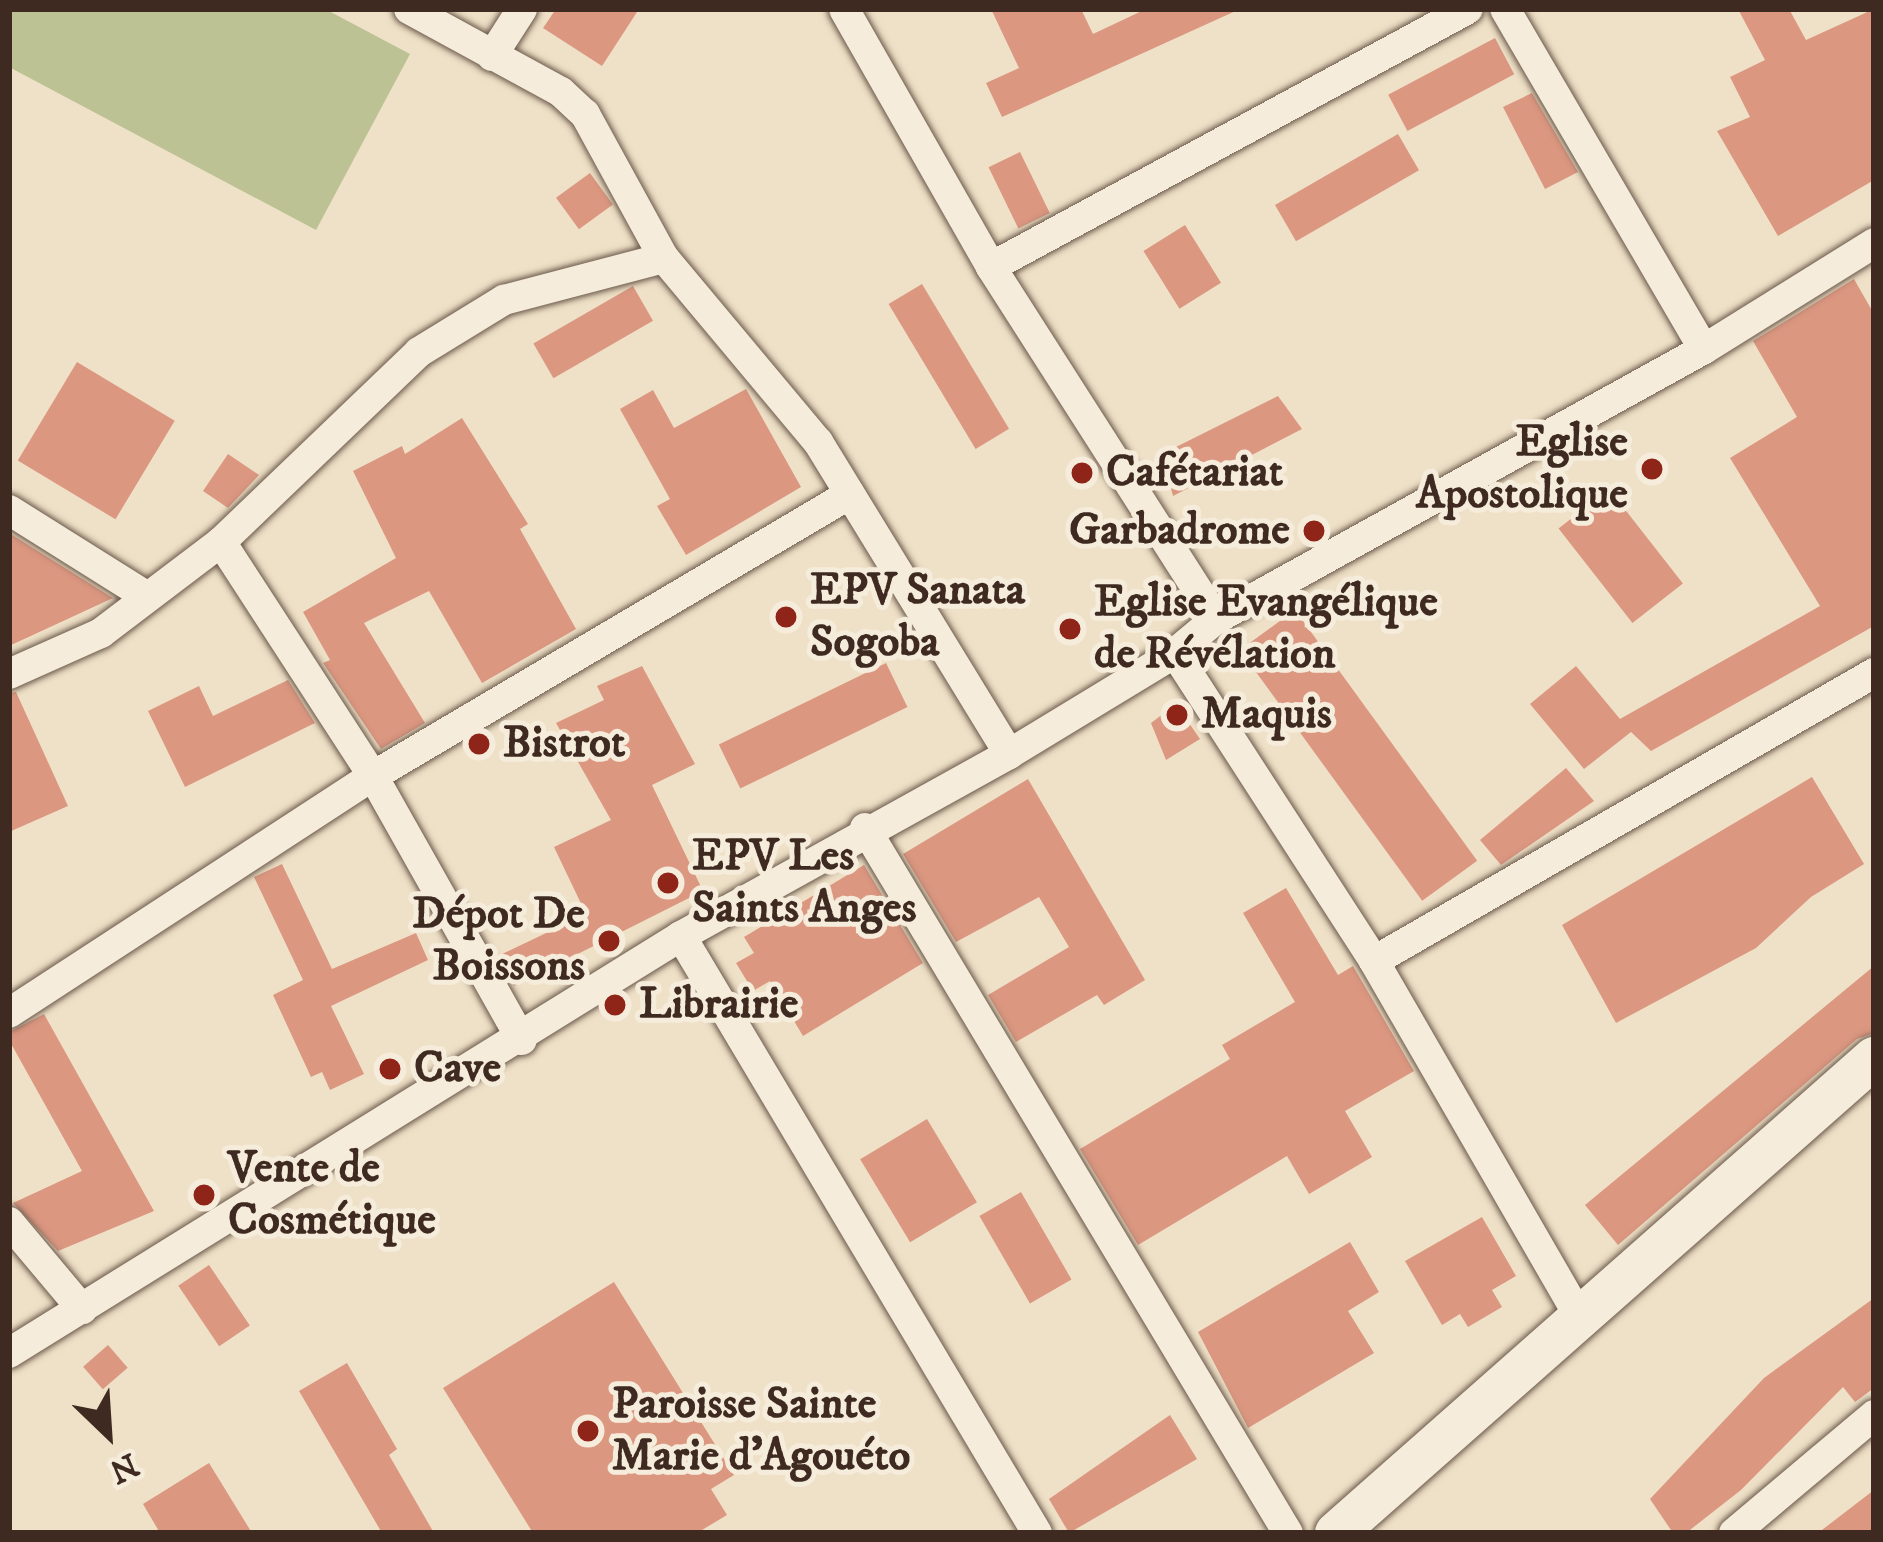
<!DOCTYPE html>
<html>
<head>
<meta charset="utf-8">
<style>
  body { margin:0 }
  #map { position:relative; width:1883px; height:1542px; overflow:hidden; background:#efe1c7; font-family:"IM FELL DW Pica",serif }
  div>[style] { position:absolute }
  .green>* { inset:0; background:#bcc293 }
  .building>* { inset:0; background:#db9780; transform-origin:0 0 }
  .roads { filter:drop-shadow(0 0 3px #6a584a) drop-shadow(0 0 3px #6a584a) }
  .street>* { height:30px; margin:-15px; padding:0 15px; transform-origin:15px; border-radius:15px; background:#f5ecdb }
  .secondary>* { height:42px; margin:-21px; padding:0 21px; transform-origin:21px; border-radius:21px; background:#f5ecdb }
  .dots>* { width:33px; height:33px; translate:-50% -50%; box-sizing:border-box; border:6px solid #f5ecdb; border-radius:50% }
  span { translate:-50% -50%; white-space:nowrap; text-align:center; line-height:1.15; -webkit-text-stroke:10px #f5ecdb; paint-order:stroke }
  .poi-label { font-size:45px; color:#3e2a20; font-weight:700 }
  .right { translate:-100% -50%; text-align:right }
  .left { translate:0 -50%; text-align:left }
  .frame { position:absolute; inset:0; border:12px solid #3e2a20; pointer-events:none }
  .north { position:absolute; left:48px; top:1374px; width:120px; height:120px; -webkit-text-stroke:9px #f5ecdb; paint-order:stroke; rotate:155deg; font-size:33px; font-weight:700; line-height:48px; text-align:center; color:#3e2a20 }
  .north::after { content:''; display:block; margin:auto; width:42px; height:54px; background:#3e2a20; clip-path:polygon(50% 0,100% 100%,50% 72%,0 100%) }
</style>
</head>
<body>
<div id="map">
  <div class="green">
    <i style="clip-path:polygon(9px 9px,325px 9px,410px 54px,316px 230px,9px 67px)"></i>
  </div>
  <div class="building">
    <i style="clip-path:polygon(556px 9px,639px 9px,602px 66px,543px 28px)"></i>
    <i style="clip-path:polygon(991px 9px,1081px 9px,1093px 34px,1146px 9px,1240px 9px,1002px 117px,986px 83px,1019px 68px)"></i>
    <i style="clip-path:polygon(1738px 9px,1789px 9px,1806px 40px,1874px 9px,1874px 180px,1778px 236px,1717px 131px,1750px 117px,1730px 77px,1765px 60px)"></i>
    <i style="left:1495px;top:38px;width:41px;height:121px;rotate:62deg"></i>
    <i style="clip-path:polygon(1532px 93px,1578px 172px,1545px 189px,1503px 107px)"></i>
    <i style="left:1398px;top:134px;width:42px;height:142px;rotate:60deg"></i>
    <i style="left:1020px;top:152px;width:68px;height:35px;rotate:64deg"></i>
    <i style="left:590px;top:173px;width:39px;height:42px;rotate:54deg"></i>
    <i style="left:1185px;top:225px;width:68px;height:49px;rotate:58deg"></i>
    <i style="clip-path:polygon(1854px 279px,1874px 314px,1874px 626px,1651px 751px,1631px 732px,1584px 769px,1530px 704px,1576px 666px,1620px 719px,1820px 606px,1730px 458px,1797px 417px,1753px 341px)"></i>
    <i style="left:922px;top:284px;width:169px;height:39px;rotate:59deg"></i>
    <i style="left:633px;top:286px;width:40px;height:115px;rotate:60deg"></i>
    <i style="left:77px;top:362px;width:114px;height:115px;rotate:31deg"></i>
    <i style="clip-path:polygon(746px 389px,801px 487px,686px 555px,657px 506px,670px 499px,620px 409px,653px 390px,674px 428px)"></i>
    <i style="clip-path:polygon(1278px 396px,1302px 429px,1173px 496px,1162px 454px)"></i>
    <i style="clip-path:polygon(462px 418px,528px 524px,520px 529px,576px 629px,482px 683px,429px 591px,364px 623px,425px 723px,381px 749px,323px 663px,330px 660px,303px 612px,396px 558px,353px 471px,402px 446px,405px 454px)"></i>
    <i style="clip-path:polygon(228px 454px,259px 475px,228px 508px,203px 491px)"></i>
    <i style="left:1609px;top:489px;width:120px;height:64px;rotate:52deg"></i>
    <i style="clip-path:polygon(9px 533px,113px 598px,9px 646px)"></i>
    <i style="left:1295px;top:610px;width:310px;height:68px;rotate:54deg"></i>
    <i style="left:886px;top:663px;width:49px;height:186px;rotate:64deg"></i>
    <i style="clip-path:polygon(642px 666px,695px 764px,652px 785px,703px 891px,514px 986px,500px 955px,586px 914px,554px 847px,611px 820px,556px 723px,604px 700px,597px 686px)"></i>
    <i style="clip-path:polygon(288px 680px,315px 723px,185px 787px,148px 711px,199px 686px,213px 716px)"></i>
    <i style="clip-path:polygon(16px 692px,68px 806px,9px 832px,9px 693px)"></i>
    <i style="clip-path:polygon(1176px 704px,1200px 739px,1166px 760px,1151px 723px)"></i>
    <i style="clip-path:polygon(1566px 768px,1594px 801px,1501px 865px,1480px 840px)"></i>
    <i style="clip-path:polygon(1812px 777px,1864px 864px,1811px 897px,1756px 948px,1616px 1023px,1562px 925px)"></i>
    <i style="clip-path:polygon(1028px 779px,1145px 980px,1104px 1005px,1097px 995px,1016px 1042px,988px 995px,1069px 947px,1039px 897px,956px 942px,903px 854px)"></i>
    <i style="clip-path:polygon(282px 864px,332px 969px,416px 933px,428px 960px,331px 1006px,364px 1074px,330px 1090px,322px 1072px,311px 1077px,273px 995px,303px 980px,254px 877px)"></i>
    <i style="clip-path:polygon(864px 865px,923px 963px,803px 1036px,770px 981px,753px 991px,736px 963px,754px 953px,744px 937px)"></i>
    <i style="clip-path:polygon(1286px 888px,1338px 975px,1353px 966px,1414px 1071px,1345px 1111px,1372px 1157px,1309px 1194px,1287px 1156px,1138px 1245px,1080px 1149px,1230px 1059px,1222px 1045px,1295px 1002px,1243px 913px)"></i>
    <i style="clip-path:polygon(1874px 966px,1874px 1033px,1857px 1039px,1618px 1245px,1585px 1205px)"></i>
    <i style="clip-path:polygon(44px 1014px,154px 1211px,58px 1251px,13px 1203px,82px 1171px,9px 1040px,9px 1032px)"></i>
    <i style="left:927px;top:1119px;width:97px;height:78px;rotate:59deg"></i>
    <i style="left:1021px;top:1192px;width:101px;height:48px;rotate:60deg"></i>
    <i style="clip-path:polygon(1482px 1217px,1516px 1276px,1492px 1290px,1502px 1307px,1468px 1327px,1460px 1314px,1442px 1325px,1405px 1261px)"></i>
    <i style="clip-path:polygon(1350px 1242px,1379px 1292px,1348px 1311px,1374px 1353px,1248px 1428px,1198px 1332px)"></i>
    <i style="left:209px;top:1265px;width:73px;height:37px;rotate:56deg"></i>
    <i style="clip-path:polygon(614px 1282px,734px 1475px,711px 1489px,727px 1515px,697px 1533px,533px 1533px,443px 1388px)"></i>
    <i style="clip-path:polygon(1874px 1298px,1874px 1388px,1855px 1402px,1843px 1387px,1741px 1490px,1686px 1533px,1673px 1533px,1650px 1499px,1764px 1378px)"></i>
    <i style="left:108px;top:1345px;width:30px;height:33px;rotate:49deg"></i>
    <i style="clip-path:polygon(347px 1363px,397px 1449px,389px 1455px,434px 1533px,382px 1533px,299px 1391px)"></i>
    <i style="clip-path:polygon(1170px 1415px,1197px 1459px,1069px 1533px,1049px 1499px)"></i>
    <i style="clip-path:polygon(209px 1463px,252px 1533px,160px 1533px,143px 1504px)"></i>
    <i style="clip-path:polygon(1874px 1490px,1874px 1533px,1818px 1533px)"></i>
  </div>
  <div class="roads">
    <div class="street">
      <i style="left:409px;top:9px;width:173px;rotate:28.6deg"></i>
      <i style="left:561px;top:92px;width:33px;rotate:43deg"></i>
      <i style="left:585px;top:114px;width:164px;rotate:61.3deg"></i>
      <i style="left:664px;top:258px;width:240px;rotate:50.1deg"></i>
      <i style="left:818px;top:442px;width:366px;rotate:58.5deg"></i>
      <i style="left:844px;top:9px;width:297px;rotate:60.3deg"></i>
      <i style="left:991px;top:267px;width:418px;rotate:57.4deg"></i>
      <i style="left:1505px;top:9px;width:394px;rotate:59.7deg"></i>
      <i style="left:492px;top:56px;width:56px;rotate:-57.4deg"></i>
      <i style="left:991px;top:267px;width:542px;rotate:-28.41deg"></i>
      <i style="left:9px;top:510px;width:158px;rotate:32.1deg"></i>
      <i style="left:221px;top:542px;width:279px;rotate:57deg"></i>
      <i style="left:373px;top:776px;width:303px;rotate:60.6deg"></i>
      <i style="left:1175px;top:653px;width:367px;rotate:57.1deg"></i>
      <i style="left:1374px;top:961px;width:405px;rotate:60deg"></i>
      <i style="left:9px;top:674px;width:101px;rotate:-24deg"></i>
      <i style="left:101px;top:633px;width:151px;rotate:-37.2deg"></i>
      <i style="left:221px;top:542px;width:274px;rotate:-43.8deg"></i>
      <i style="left:419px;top:352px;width:100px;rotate:-31.5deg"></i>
      <i style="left:504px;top:300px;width:165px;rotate:-14.7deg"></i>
      <i style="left:865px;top:828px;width:822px;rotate:59.04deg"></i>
      <i style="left:681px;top:936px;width:695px;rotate:59.19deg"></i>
      <i style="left:1374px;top:961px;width:577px;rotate:-29.94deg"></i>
      <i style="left:9px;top:1013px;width:434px;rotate:-33.1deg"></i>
      <i style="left:373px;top:776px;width:554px;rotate:-30.59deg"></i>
      <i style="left:9px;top:1222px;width:114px;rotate:50deg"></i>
      <i style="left:9px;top:1353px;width:791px;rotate:-31.82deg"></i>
      <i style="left:681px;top:936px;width:375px;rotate:-29deg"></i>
      <i style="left:1009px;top:754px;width:194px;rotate:-31.3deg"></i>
      <i style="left:1175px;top:653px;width:53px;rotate:-39.7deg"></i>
      <i style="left:1216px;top:619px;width:558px;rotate:-28.95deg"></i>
      <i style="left:1704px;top:349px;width:200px;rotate:-31.9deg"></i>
      <i style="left:1734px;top:1533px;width:183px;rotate:-40.1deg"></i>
    </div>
    <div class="secondary">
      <i style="left:1336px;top:1533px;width:718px;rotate:-41.44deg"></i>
    </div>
  </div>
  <div class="dots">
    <i style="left:1652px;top:469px;background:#8f2418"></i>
    <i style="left:1082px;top:473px;background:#8f2418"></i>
    <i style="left:1314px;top:531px;background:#8f2418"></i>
    <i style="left:786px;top:617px;background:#8f2418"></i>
    <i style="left:1070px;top:629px;background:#8f2418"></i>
    <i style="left:1177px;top:715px;background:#8f2418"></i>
    <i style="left:479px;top:744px;background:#8f2418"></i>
    <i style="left:668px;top:883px;background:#8f2418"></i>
    <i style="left:609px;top:941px;background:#8f2418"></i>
    <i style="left:615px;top:1005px;background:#8f2418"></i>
    <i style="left:390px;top:1069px;background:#8f2418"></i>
    <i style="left:204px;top:1195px;background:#8f2418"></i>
    <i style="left:588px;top:1431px;background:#8f2418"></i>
  </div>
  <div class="poi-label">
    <span class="right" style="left:1628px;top:469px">Eglise<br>Apostolique</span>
    <span class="left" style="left:1106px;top:473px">Cafétariat</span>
    <span class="right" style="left:1290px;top:531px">Garbadrome</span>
    <span class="left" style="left:810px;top:617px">EPV Sanata<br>Sogoba</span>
    <span class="left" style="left:1094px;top:629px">Eglise Evangélique<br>de Révélation</span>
    <span class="left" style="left:1201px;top:715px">Maquis</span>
    <span class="left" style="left:503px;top:744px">Bistrot</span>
    <span class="left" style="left:692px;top:883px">EPV Les<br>Saints Anges</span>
    <span class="right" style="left:585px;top:941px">Dépot De<br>Boissons</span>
    <span class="left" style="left:639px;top:1005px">Librairie</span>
    <span class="left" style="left:414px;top:1069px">Cave</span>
    <span class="left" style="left:228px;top:1195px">Vente de<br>Cosmétique</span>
    <span class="left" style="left:612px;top:1431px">Paroisse Sainte<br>Marie d’Agouéto</span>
  </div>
  <div class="frame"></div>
  <div class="north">N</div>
</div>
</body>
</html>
